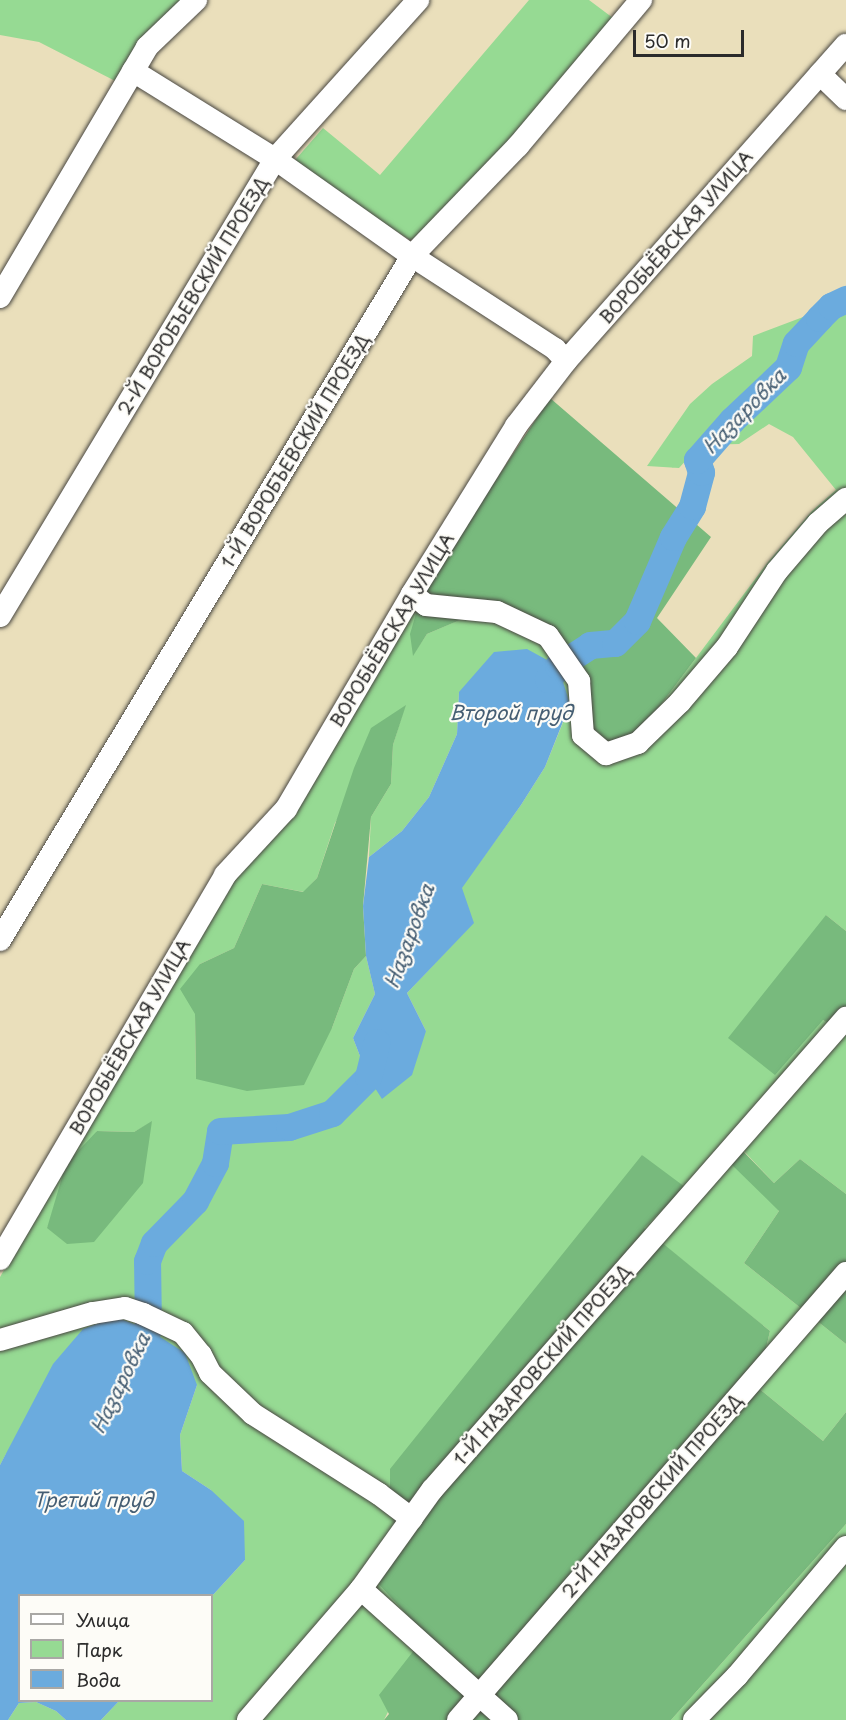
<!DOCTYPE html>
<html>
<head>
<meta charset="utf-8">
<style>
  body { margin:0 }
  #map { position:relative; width:846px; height:1720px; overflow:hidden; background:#eadfbb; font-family:"Playpen Sans",sans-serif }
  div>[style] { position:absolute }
  .green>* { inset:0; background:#96da93 }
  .forest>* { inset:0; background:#78ba7d }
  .water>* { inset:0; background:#6babde }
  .river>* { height:27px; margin:-13.5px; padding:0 13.5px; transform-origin:13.5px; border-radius:13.5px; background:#6babde }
  .roads { filter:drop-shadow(0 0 2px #484641) drop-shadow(0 0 2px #484641) }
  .minor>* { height:22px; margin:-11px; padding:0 11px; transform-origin:11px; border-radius:11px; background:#fff }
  span { translate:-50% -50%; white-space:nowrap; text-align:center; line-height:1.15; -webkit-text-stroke:4.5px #fdfcf7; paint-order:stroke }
  .street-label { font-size:18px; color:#2b2b2b }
  .water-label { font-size:20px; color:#455e73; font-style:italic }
  .legend { position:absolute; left:18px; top:1594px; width:195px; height:108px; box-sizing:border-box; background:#fdfcf7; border:2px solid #a9a8a5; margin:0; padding:8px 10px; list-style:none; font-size:18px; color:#2b2b2b }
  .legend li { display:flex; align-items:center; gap:12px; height:30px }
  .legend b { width:30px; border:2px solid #a9a8a5 }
  .scale { position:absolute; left:633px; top:30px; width:111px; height:27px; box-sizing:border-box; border:3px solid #2b2b2b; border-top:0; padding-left:8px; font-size:18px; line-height:21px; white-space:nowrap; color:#2b2b2b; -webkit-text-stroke:4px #fdfcf7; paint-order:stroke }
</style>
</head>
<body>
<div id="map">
  <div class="green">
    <i style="clip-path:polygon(0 0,196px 0,125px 86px,39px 42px,0 35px)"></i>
    <i style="clip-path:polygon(529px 0,589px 0,613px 18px,504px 147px,422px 235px,410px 240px,294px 166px,296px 159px,323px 128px,380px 175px)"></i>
    <i style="clip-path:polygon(evenodd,846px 286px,846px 931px,826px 915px,823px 1020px,846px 1036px,846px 1194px,800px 1159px,774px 1183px,742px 1149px,779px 1211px,744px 1263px,846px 1344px,846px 1412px,823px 1441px,757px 1387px,770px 1331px,643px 1228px,643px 1155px,426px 1635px,384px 1720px,101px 1720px,119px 1701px,212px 1700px,212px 1596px,245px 1560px,211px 1490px,182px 1471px,180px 1435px,197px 1385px,6px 1454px,0 1465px,0 1277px,234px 881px,423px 590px,413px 655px,427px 634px,499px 603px,636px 738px,768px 562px,812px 511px,836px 490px,793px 437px,769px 424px,739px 444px,700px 445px,679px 468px,647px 466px,690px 404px,712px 384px,752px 356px,753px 336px,811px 314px,846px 286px,459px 692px,570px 705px,545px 767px,521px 805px,461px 888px,473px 923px,407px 993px,426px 1031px,368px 1077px,353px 1038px,375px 994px,366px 956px,354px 969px,332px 1028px,196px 1079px,195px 1014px,200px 964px,234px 948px,262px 884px,304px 892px,317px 878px,335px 823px,405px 706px,393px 745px,391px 784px,371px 817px,369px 857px,402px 831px,429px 797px,457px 734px,459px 692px,846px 286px,152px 1122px,47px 1228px,97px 1131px,134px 1132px,152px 1122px)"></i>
    <i style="clip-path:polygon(846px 1524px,846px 1720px,671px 1720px)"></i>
    <i style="clip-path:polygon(36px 1702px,56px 1711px,66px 1720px,8px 1720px,19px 1703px)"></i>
  </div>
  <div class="forest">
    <i style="clip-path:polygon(550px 398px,711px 537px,657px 618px,696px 658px,636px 738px,609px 742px,591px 726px,585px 677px,500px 603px,427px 634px,413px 656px,410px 634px,423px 590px)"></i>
    <i style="clip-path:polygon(406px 705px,393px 745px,391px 784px,371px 817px,363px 906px,366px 956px,354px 969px,332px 1028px,304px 1085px,247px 1091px,196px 1079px,195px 1014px,180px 989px,200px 964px,234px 948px,262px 884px,303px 892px,317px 878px,354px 768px,371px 728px)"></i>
    <i style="clip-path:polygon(826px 915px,846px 931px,846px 1036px,823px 1020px,775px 1075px,728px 1038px)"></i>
    <i style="clip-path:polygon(152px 1121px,143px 1183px,94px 1242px,67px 1244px,47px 1228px,66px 1164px,97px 1131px,134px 1132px)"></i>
    <i style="clip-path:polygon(741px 1149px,774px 1183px,800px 1159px,846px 1194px,846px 1344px,744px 1263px,779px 1211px,730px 1163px)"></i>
    <i style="clip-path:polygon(642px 1155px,685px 1187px,644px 1228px,770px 1331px,757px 1387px,823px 1441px,846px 1412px,846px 1524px,671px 1720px,384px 1720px,389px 1714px,379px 1695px,426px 1635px,375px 1580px,411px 1506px,390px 1490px,390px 1469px)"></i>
  </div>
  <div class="water">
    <i style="clip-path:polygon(527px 649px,558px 666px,570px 704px,545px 767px,521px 805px,462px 888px,474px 923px,407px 993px,426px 1031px,412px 1075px,382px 1099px,368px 1077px,353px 1038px,375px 994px,366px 956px,363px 906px,369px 857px,402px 831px,429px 797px,457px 734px,459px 692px,494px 652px)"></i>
    <i style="clip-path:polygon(115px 1317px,148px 1329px,185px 1353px,197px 1385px,180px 1435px,182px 1471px,211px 1490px,244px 1521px,245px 1560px,212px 1596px,20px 1596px,20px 1700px,119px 1701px,101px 1720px,66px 1720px,56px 1711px,36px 1702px,19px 1703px,8px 1720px,0 1720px,0 1465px,53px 1364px,83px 1329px)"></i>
  </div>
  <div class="river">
    <i style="left:548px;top:679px;width:16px;rotate:-52deg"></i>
    <i style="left:558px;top:666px;width:38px;rotate:-33deg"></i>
    <i style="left:590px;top:645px;width:25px;rotate:-5deg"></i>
    <i style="left:615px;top:643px;width:31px;rotate:-45deg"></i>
    <i style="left:637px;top:621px;width:91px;rotate:-66.8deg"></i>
    <i style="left:673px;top:537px;width:36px;rotate:-58deg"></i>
    <i style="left:692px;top:506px;width:35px;rotate:-75deg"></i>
    <i style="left:701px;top:472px;width:13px;rotate:-108deg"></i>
    <i style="left:697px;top:460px;width:53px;rotate:-48.8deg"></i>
    <i style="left:732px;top:420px;width:77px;rotate:-43.4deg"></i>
    <i style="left:788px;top:367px;width:25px;rotate:-72deg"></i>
    <i style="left:796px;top:343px;width:34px;rotate:-47deg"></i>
    <i style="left:819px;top:318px;width:17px;rotate:-45deg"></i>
    <i style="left:831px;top:306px;width:17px;rotate:-25deg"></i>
    <i style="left:143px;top:1338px;width:10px;rotate:-61deg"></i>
    <i style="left:148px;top:1329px;width:68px;rotate:-90.8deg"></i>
    <i style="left:147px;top:1261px;width:19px;rotate:-69deg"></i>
    <i style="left:154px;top:1243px;width:59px;rotate:-45.7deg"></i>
    <i style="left:195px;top:1201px;width:43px;rotate:-62.2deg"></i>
    <i style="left:215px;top:1163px;width:32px;rotate:-81deg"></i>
    <i style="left:220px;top:1131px;width:69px;rotate:-3.3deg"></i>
    <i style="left:289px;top:1127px;width:45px;rotate:-18deg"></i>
    <i style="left:332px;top:1113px;width:51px;rotate:-45deg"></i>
    <i style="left:368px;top:1077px;width:36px;rotate:-76deg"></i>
  </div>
  <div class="roads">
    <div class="minor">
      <i style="left:133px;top:71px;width:167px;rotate:31.8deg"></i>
      <i style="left:275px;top:159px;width:168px;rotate:35.3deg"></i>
      <i style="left:412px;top:256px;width:171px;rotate:33deg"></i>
      <i style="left:555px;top:349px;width:16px;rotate:47deg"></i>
      <i style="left:820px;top:74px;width:36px;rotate:44deg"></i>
      <i style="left:0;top:297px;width:290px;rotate:-59.5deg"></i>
      <i style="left:147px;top:47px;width:68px;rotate:-43.8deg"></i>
      <i style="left:412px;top:594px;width:18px;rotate:38deg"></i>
      <i style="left:426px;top:605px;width:71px;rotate:5.6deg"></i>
      <i style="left:497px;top:612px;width:56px;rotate:25.2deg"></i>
      <i style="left:548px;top:636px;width:55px;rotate:55.4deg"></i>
      <i style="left:579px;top:681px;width:54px;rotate:85.8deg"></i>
      <i style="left:583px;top:735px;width:30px;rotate:40deg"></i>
      <i style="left:606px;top:754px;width:34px;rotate:-19deg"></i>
      <i style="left:638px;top:743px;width:59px;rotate:-44.3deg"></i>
      <i style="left:680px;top:702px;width:72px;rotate:-49.5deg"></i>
      <i style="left:727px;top:647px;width:91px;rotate:-56.7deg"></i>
      <i style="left:777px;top:571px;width:63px;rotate:-49.5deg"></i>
      <i style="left:818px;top:523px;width:37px;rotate:-41deg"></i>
      <i style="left:0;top:616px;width:533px;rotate:-58.96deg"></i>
      <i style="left:275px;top:159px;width:214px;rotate:-48deg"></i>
      <i style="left:0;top:940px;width:798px;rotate:-58.94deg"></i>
      <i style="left:412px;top:256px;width:153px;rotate:-46.1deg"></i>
      <i style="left:518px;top:146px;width:191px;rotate:-49.9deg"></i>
      <i style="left:0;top:1259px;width:445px;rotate:-59.6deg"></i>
      <i style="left:225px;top:875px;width:90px;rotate:-47.3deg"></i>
      <i style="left:286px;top:809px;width:249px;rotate:-59.6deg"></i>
      <i style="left:412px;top:594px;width:198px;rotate:-58.2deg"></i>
      <i style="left:516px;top:426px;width:82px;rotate:-52.4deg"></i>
      <i style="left:566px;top:361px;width:422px;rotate:-48.5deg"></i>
      <i style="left:0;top:1340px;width:97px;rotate:-16.2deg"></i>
      <i style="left:93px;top:1313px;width:32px;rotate:-9deg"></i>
      <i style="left:125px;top:1308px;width:19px;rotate:18deg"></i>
      <i style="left:143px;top:1314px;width:44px;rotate:25.4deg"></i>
      <i style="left:183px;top:1333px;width:28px;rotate:51deg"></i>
      <i style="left:201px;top:1355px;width:20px;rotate:63deg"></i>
      <i style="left:210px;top:1373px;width:59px;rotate:43.6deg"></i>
      <i style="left:253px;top:1414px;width:149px;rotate:32.4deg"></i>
      <i style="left:379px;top:1494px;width:41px;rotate:37.1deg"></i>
      <i style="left:361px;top:1589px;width:196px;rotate:41.9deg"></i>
      <i style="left:248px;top:1720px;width:173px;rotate:-49.2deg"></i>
      <i style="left:361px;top:1589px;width:122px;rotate:-54.4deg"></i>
      <i style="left:432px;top:1490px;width:628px;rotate:-48.75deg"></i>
      <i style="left:458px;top:1720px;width:592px;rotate:-49.04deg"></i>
      <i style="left:694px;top:1720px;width:62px;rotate:-45.7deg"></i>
      <i style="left:737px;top:1676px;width:169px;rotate:-49.8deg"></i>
    </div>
  </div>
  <div class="street-label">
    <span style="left:676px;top:237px;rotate:-49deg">ВОРОБЬЁВСКАЯ УЛИЦА</span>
    <span style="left:193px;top:296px;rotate:-59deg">2-Й ВОРОБЪЕВСКИЙ ПРОЕЗД</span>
    <span style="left:295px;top:451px;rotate:-59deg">1-Й ВОРОБЪЕВСКИЙ ПРОЕЗД</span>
    <span style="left:392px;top:630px;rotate:-59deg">ВОРОБЬЁВСКАЯ УЛИЦА</span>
    <span style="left:130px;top:1037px;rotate:-60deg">ВОРОБЬЁВСКАЯ УЛИЦА</span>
    <span style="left:542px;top:1365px;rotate:-49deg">1-Й НАЗАРОВСКИЙ ПРОЕЗД</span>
    <span style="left:652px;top:1496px;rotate:-49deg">2-Й НАЗАРОВСКИЙ ПРОЕЗД</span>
  </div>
  <div class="water-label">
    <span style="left:744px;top:411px;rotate:-46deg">Назаровка</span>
    <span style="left:511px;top:712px">Второй пруд</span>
    <span style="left:409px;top:936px;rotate:-70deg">Назаровка</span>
    <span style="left:120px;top:1383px;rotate:-64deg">Назаровка</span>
    <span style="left:93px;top:1499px">Третий пруд</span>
  </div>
  <ul class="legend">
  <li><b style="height:8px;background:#fff"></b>Улица</li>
  <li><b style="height:16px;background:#96da93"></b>Парк</li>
  <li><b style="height:16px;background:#6babde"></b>Вода</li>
  </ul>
  <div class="scale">50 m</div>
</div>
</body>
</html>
